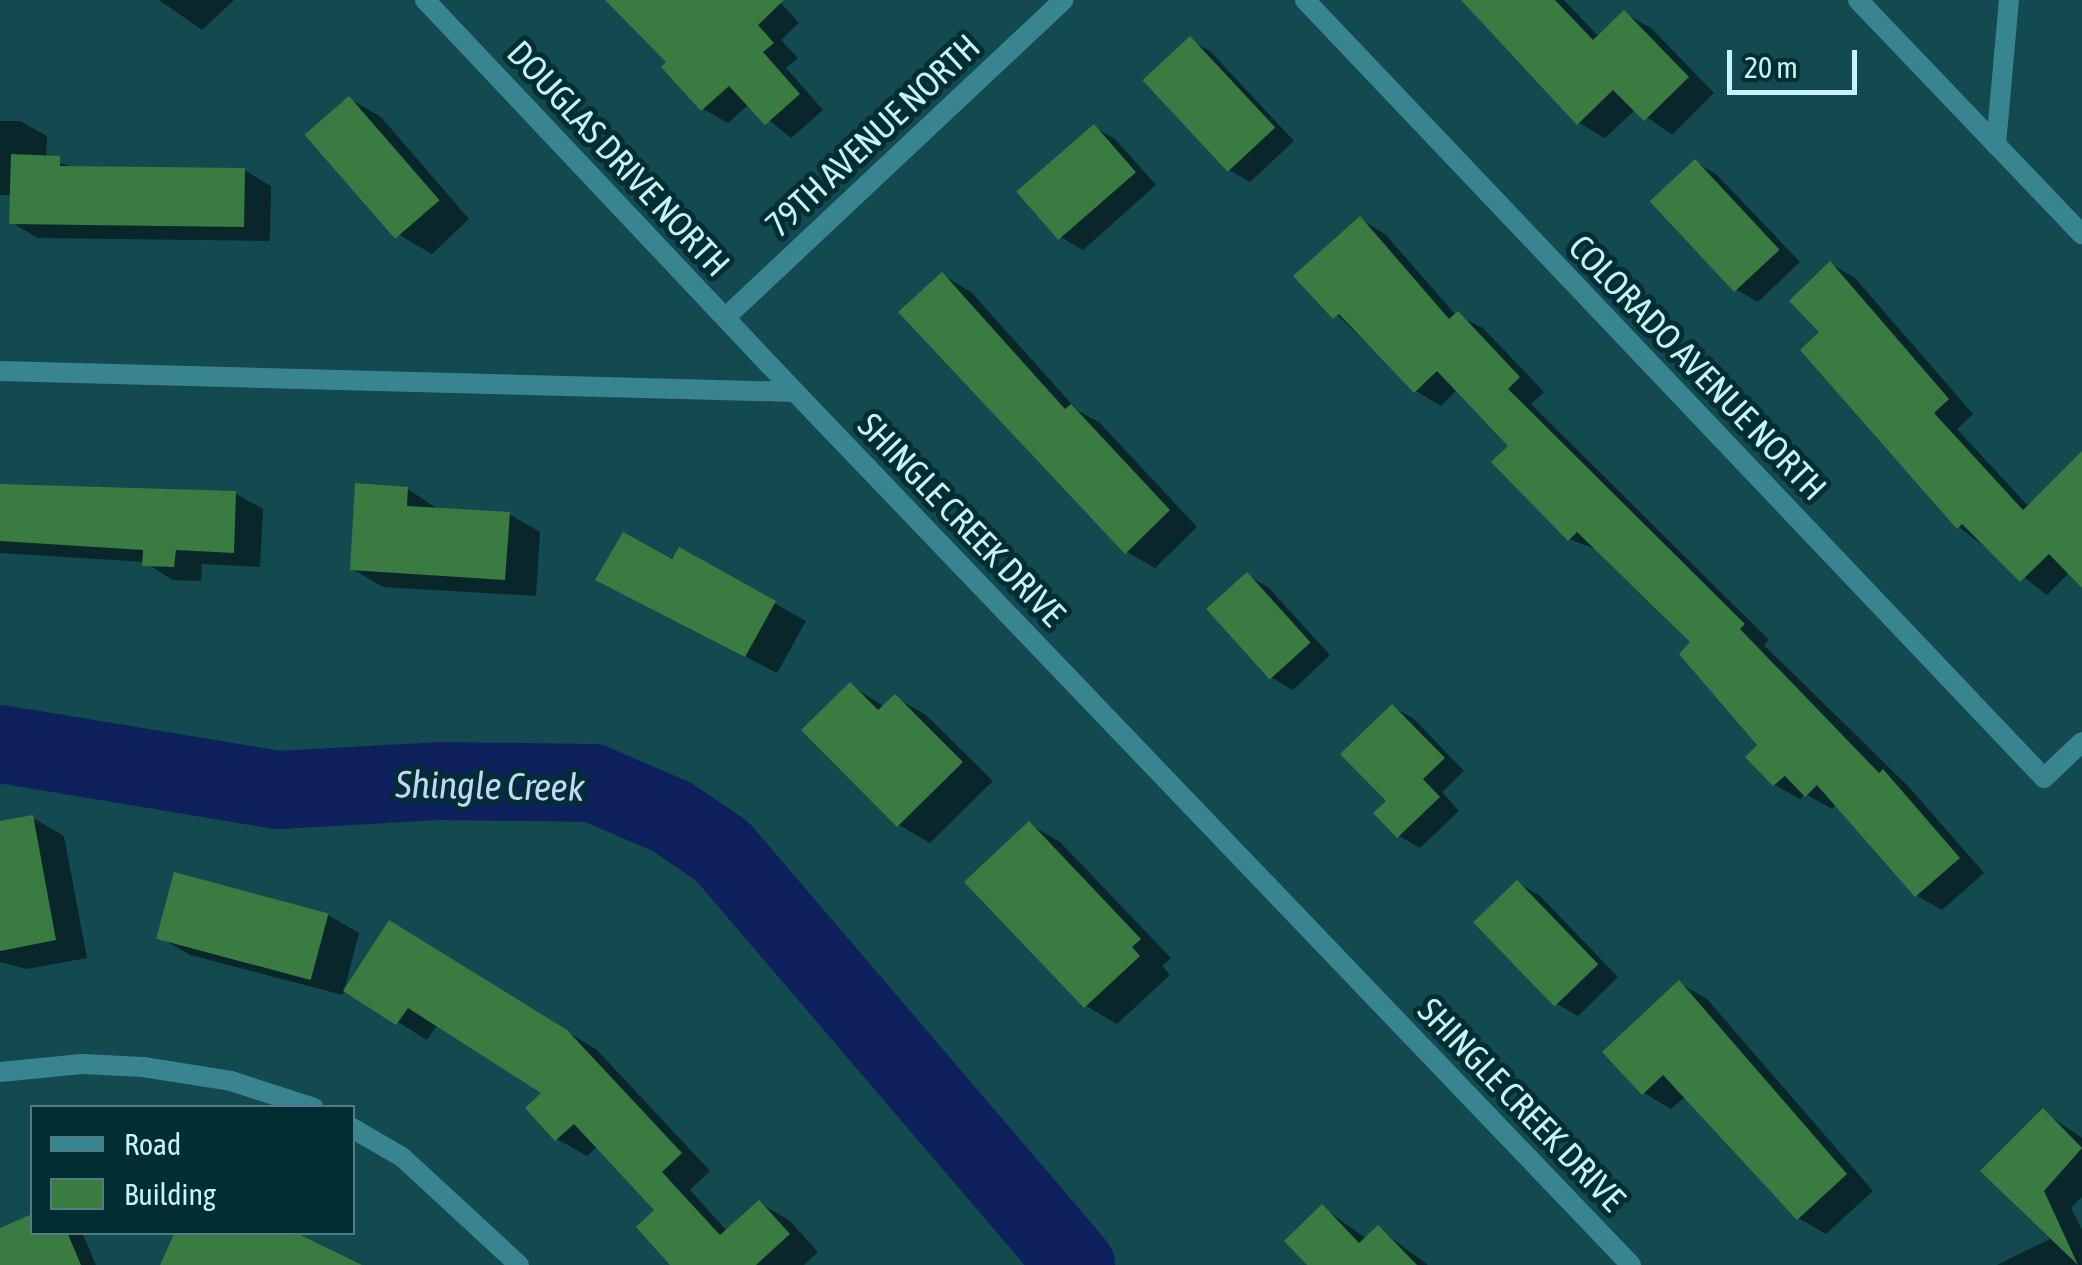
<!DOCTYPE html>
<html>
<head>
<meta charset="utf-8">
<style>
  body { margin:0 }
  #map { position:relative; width:2082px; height:1265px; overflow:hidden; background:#124a50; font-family:"Asap Condensed",sans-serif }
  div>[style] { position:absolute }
  .shadow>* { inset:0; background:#0007 }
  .river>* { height:78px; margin:-39px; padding:0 39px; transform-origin:39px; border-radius:39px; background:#0f215d }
  .building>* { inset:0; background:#3a7b42; transform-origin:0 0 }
  .service>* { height:20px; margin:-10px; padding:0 10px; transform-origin:10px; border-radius:10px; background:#38858f }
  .minor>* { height:20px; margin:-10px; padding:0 10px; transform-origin:10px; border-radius:10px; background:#38858f }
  span { translate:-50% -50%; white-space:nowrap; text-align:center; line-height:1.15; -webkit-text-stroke:10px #002e33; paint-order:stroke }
  .street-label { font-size:35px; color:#c6f3f9 }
  .water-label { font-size:38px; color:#c4d5fb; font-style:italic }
  .legend { position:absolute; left:30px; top:1105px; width:325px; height:130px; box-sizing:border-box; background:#002e33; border:2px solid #4f7d82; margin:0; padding:12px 18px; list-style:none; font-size:30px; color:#c6f3f9 }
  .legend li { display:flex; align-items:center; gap:20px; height:50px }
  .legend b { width:50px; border:2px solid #4f7d82 }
  .scale { position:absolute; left:1727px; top:50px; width:130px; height:45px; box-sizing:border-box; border:5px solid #c6f3f9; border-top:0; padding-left:12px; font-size:30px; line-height:35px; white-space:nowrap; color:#c6f3f9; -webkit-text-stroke:8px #002e33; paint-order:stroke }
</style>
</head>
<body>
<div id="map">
  <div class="shadow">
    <i style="clip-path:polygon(159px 0,234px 0,202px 30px)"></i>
    <i style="clip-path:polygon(607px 0,778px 0,799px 23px,781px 40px,798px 58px,786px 68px,823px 110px,791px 138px,749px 104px,728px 123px,703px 109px,670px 63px)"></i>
    <i style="clip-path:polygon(1464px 0,1564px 0,1599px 37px,1624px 13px,1651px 28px,1714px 93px,1672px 135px,1636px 109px,1605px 138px,1579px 123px)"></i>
    <i style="clip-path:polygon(1190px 39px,1211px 52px,1294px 141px,1250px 182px,1229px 170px)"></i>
    <i style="clip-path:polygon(350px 99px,381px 117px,469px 219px,432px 254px,401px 236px)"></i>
    <i style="clip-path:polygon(0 121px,20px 121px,47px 136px,46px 158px,78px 169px,244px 170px,271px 186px,270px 241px,38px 238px,12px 223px,12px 195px,0 195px)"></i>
    <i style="clip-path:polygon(1094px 127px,1115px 139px,1156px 185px,1083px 250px,1062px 238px)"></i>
    <i style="clip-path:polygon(1696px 162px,1717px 175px,1800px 262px,1758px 302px,1737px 290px)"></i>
    <i style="clip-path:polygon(1360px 219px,1385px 234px,1456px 315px,1483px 328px,1544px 392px,1531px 404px,1769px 640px,1764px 645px,1909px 787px,1984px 873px,1942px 910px,1916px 895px,1837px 804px,1832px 809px,1806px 794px,1800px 799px,1775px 785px,1761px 745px,1694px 642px,1598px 550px,1569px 539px,1511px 446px,1458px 389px,1441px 406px,1416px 391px,1297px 276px)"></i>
    <i style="clip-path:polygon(1831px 264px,1855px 278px,1973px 414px,1957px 429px,2029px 507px,2082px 461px,2082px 583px,2070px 572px,2047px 595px,1959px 527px,1822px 332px)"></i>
    <i style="clip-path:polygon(943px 275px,971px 292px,1077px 410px,1100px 423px,1197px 527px,1155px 568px,1127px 552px)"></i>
    <i style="clip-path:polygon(0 486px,236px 494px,263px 509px,260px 567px,202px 564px,201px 581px,172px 580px,145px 562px,0 553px)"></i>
    <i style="clip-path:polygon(408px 489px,439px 510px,509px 514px,540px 532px,536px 596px,383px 587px,352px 569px)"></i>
    <i style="clip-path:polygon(680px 550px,806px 621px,777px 673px,629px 597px)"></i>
    <i style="clip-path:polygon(1247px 575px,1268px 587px,1330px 655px,1293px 690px,1272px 678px,1209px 609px)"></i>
    <i style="clip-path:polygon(850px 685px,885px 707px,895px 697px,926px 715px,993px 781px,930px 843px,899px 825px,804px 730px)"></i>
    <i style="clip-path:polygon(1393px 707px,1414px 719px,1464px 771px,1442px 792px,1459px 811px,1420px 848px,1399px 836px,1390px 801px)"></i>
    <i style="clip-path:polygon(33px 818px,64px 836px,87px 958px,27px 969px,0 962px,0 824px)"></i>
    <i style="clip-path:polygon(1029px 824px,1060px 842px,1171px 958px,1162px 966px,1170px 975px,1117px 1024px,1086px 1006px)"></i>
    <i style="clip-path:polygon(1518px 883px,1539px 895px,1618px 977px,1578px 1016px,1557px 1004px)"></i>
    <i style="clip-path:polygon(328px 915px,359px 933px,343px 995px,190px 955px,159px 937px)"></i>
    <i style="clip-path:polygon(419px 941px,597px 1050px,710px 1171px,690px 1190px,728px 1232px,760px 1203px,789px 1220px,818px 1252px,804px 1265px,676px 1265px,657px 1211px,598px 1146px,587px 1156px,557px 1139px,528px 1108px,545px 1093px,438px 1024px,427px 1040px,346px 990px)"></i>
    <i style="clip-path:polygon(1679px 983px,1707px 999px,1873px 1191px,1826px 1234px,1798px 1218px,1686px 1096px,1671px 1109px,1644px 1093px)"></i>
    <i style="clip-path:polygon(2044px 1112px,2082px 1138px,2082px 1197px,2071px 1208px,2082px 1230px,2082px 1265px,1997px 1265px,2050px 1239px,1983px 1171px)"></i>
    <i style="clip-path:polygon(1322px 1207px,1367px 1239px,1378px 1228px,1428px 1265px,1310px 1265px)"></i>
    <i style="clip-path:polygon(32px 1216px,32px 1232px,82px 1232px,96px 1265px,0 1265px,0 1231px)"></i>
  </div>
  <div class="river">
    <i style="left:0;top:744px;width:282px;rotate:9.4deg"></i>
    <i style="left:278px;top:790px;width:160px;rotate:-3.2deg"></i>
    <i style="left:438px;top:781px;width:155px;rotate:0.7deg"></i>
    <i style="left:593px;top:783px;width:86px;rotate:23.3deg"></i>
    <i style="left:672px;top:817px;width:60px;rotate:34.2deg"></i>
    <i style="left:722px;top:851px;width:545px;rotate:49.47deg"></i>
  </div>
  <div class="building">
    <i style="clip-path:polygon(605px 0,784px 0,758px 25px,774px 43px,763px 52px,800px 94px,765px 125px,729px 86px,701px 111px,661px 67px,666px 62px)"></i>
    <i style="clip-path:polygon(1461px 0,1555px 0,1593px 40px,1624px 10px,1689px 77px,1644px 121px,1613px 90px,1577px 125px)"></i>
    <i style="left:1190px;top:36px;width:125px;height:65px;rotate:47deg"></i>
    <i style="left:349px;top:96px;width:138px;height:59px;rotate:49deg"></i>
    <i style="left:1094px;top:124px;width:64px;height:103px;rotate:49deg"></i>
    <i style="clip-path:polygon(11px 154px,60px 156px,60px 166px,245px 168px,244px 227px,9px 224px)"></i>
    <i style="left:1695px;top:159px;width:124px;height:62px;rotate:47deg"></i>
    <i style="clip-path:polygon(1360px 216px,1449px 319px,1458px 311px,1520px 377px,1508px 389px,1745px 624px,1740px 629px,1879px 773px,1883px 769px,1960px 858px,1915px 897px,1817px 785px,1805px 797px,1785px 776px,1773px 786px,1745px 757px,1757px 745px,1679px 654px,1690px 642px,1577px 532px,1568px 541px,1491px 462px,1508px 446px,1437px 371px,1414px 393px,1339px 314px,1333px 319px,1293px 276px)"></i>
    <i style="clip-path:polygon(1830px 261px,1949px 399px,1934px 413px,2023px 510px,2082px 451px,2082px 588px,2049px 554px,2020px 582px,1962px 524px,1957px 529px,1800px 350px,1819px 332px,1789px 301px)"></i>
    <i style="clip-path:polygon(942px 272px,1065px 409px,1071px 404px,1170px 510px,1125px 554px,898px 312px)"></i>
    <i style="clip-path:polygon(355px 483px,408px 487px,407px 506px,510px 512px,505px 580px,350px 570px)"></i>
    <i style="clip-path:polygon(0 484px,236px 491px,234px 553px,176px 550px,174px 567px,142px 566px,143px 550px,0 541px)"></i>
    <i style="clip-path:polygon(623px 532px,672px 559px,679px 547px,776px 601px,745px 657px,595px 580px)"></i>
    <i style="left:1247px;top:572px;width:95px;height:55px;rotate:48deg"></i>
    <i style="clip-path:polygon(850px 682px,878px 710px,895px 694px,963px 762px,897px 827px,801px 730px)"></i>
    <i style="clip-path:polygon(1392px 704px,1445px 758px,1423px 779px,1440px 797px,1397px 838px,1373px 813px,1386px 801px,1340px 754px)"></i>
    <i style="clip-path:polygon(33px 815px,56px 940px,0 951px,0 821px)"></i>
    <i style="clip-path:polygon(1029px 821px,1141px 939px,1132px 947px,1140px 956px,1084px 1008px,964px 882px)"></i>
    <i style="left:174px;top:872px;width:160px;height:69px;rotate:15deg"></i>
    <i style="left:1517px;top:880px;width:117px;height:61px;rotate:46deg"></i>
    <i style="clip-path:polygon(389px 920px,567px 1030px,682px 1153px,662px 1172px,720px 1235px,759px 1200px,790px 1234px,756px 1265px,670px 1265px,636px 1227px,654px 1210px,574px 1124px,555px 1141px,525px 1108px,541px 1093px,408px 1008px,396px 1025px,343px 991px)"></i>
    <i style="clip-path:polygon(1679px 980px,1847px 1174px,1797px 1220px,1663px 1075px,1642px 1095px,1602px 1052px)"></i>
    <i style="clip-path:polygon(2043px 1108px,2082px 1148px,2044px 1191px,2078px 1265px,1980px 1171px)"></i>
    <i style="clip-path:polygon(1322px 1204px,1359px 1243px,1378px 1225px,1417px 1265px,1307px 1265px,1284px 1241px)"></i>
    <i style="clip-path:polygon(32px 1214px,32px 1232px,67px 1232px,81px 1265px,0 1265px,0 1228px)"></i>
    <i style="clip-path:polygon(175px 1232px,294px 1232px,362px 1265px,160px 1265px)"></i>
  </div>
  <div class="service">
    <i style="left:1858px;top:0;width:324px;rotate:46.3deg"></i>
    <i style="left:1996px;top:145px;width:146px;rotate:-84.9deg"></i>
  </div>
  <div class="minor">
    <i style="left:425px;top:0;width:539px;rotate:46.65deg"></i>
    <i style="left:1305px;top:0;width:1073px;rotate:46.47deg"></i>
    <i style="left:2044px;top:778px;width:52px;rotate:-43.5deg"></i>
    <i style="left:726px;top:317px;width:463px;rotate:-43.2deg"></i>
    <i style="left:0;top:371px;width:795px;rotate:1.51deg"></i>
    <i style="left:795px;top:392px;width:1209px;rotate:46.24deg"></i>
    <i style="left:0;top:1072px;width:82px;rotate:-5.6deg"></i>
    <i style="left:82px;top:1064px;width:61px;rotate:2.8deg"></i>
    <i style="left:143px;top:1067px;width:89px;rotate:9deg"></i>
    <i style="left:231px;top:1081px;width:87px;rotate:18deg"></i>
    <i style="left:352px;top:1128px;width:58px;rotate:30.1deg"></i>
    <i style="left:402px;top:1157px;width:159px;rotate:42.7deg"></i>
  </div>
  <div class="street-label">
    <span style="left:872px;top:135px;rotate:-43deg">79TH AVENUE NORTH</span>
    <span style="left:619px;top:158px;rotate:47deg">DOUGLAS DRIVE NORTH</span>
    <span style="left:1698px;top:367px;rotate:46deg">COLORADO AVENUE NORTH</span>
    <span style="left:962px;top:519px;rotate:46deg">SHINGLE CREEK DRIVE</span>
    <span style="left:1522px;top:1104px;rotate:46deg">SHINGLE CREEK DRIVE</span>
  </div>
  <div class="water-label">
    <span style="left:490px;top:786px;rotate:1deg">Shingle Creek</span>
  </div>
  <ul class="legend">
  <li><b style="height:12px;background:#38858f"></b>Road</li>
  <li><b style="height:28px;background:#3a7b42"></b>Building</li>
  </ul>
  <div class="scale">20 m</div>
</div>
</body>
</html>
